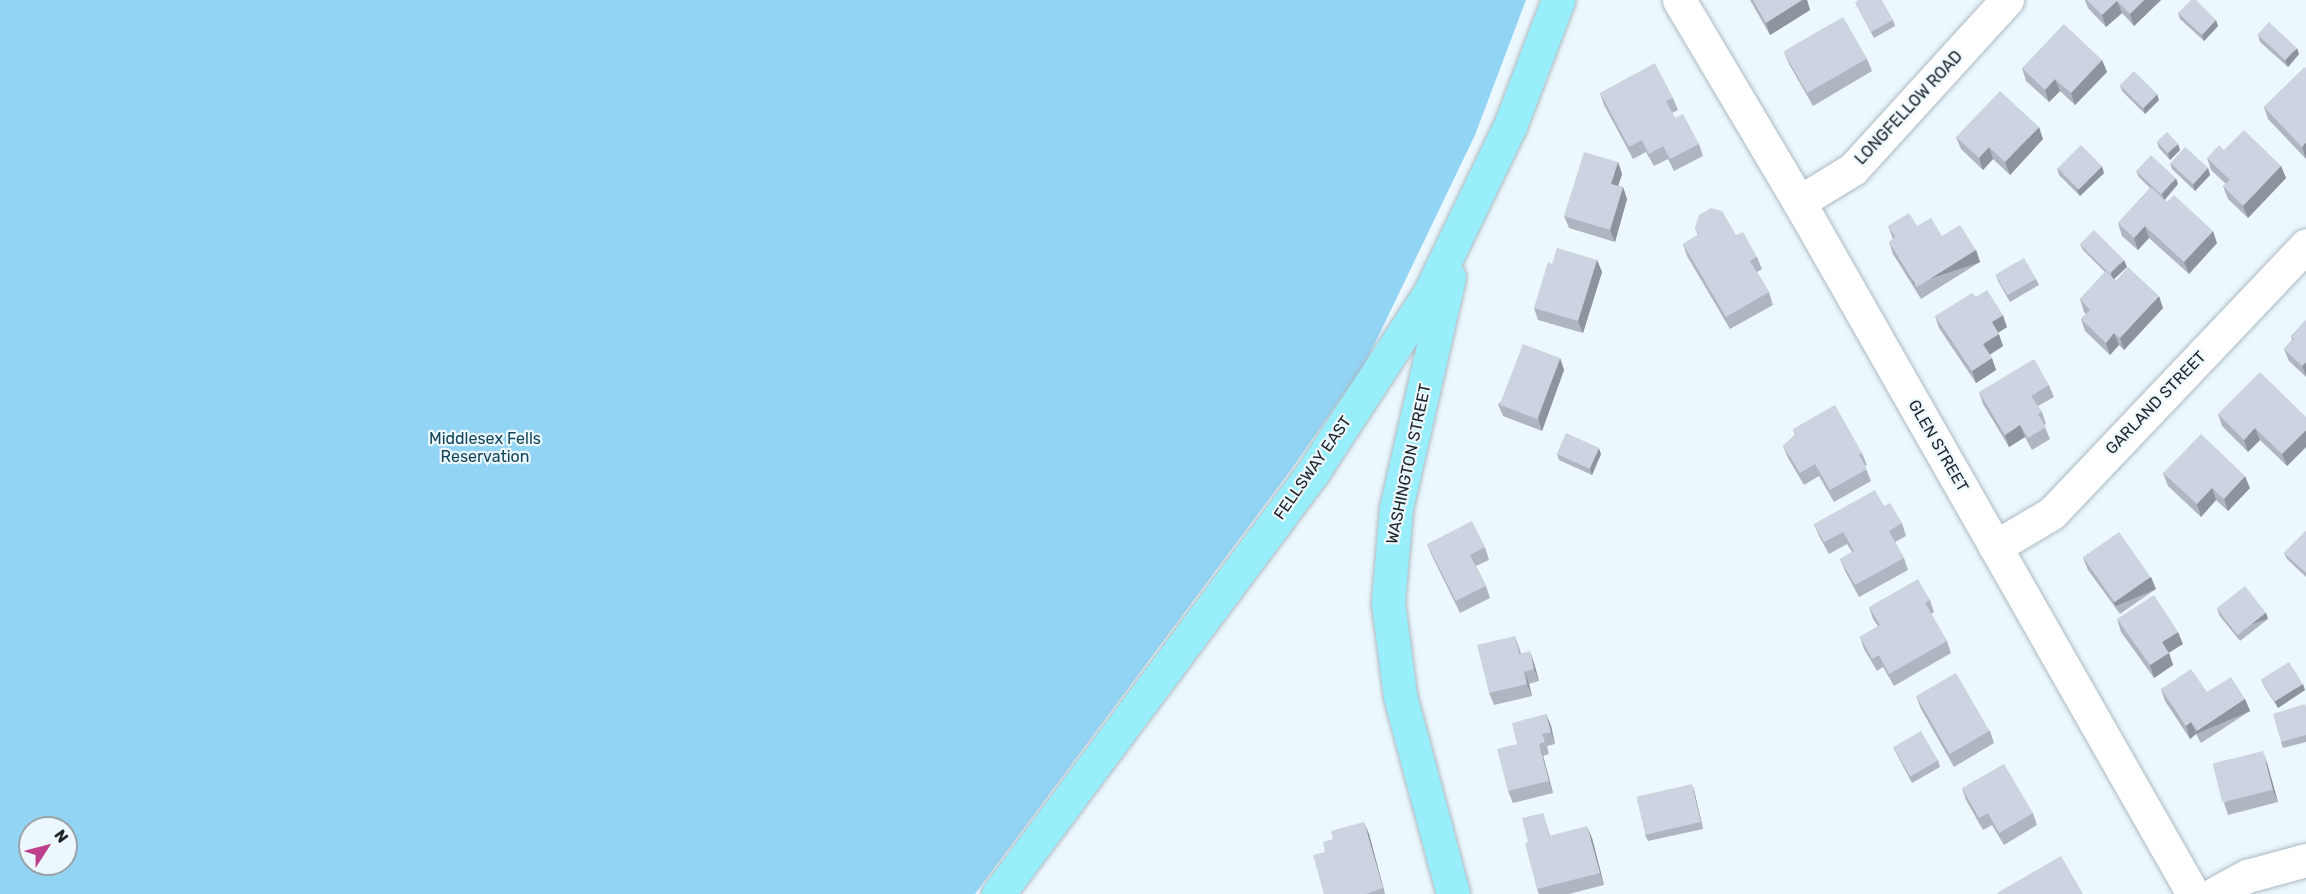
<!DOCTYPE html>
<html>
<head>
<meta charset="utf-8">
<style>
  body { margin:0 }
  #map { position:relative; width:2306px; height:894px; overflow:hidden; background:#ecf8fe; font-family:Rubik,sans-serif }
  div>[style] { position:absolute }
  .green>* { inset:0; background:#92d4f4 }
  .roads { filter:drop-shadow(0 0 2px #acbac2) drop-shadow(0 0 2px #acbac2) }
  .minor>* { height:33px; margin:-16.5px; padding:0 16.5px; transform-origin:16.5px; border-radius:16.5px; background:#fff }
  .major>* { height:33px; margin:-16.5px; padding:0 16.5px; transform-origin:16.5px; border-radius:16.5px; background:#98effb }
  .wall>* { inset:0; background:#afb6c1 }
  .shaded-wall>* { inset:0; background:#8e949d; transform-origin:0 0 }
  .building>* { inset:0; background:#cbd4e0; transform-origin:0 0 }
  span { translate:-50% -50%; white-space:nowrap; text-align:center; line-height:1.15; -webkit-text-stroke:4.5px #ecf8fe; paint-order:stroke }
  .street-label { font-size:16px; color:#1e2426 }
  .park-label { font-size:16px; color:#12455a }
  .north { position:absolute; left:18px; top:816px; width:60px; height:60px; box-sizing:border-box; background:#ecf8fe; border:2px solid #9aa3a8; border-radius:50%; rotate:54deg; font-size:16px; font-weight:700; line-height:24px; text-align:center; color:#1e2426 }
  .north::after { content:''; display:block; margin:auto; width:21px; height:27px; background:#be3f8b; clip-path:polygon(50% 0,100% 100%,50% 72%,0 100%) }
</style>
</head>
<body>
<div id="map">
  <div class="green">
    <i style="clip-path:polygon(evenodd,0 0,1526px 0,1475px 135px,1365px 364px,1293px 467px,975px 894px,0 894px,0 0,30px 828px,66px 828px,66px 864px,30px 864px,30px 828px)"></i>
  </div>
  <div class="roads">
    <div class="minor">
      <i style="left:1679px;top:0;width:235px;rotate:59.3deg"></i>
      <i style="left:1799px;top:202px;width:796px;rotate:60.34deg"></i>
      <i style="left:1799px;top:202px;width:63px;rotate:-31.4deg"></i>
      <i style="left:1853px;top:169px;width:229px;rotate:-47.7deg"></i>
      <i style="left:1995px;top:547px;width:66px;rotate:-30.8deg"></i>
      <i style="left:2052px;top:513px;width:369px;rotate:-46.5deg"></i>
      <i style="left:2214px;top:894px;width:38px;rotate:-29deg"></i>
      <i style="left:2247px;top:876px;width:61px;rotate:-15.2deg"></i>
    </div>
    <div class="major">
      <i style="left:1449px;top:277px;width:238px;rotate:102.9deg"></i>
      <i style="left:1396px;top:509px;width:94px;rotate:94.9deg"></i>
      <i style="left:1388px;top:603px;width:94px;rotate:82.6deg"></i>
      <i style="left:1400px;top:696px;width:205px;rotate:75deg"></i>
      <i style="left:998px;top:894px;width:527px;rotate:-53.26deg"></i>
      <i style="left:1313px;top:472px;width:212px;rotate:-56.9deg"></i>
      <i style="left:1429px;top:294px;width:187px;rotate:-64.3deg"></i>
      <i style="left:1510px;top:126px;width:135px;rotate:-69.1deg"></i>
    </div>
  </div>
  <div class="wall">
    <i style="clip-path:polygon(1750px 0,1807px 0,1810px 10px,1770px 35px)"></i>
    <i style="clip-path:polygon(2085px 0,2161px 0,2134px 26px,2122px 13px,2106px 27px,2088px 8px)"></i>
    <i style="clip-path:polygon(1855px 2px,1893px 20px,1895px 26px,1874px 38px,1858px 8px)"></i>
    <i style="clip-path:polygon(2178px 13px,2216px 20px,2218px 26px,2204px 41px,2180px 19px)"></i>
    <i style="clip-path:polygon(2258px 35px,2299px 54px,2288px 67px,2260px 42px)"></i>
    <i style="clip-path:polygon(1784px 52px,1867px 59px,1872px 71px,1813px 106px,1789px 64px)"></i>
    <i style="clip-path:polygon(2102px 60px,2107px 72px,2075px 105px,2060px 91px,2049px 102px,2026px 81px,2022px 68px)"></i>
    <i style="clip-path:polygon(2305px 67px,2306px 159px,2268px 119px,2264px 107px)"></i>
    <i style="clip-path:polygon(2120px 85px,2159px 100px,2145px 114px,2122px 91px)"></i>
    <i style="clip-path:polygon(1600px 93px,1673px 98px,1678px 110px,1672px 113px,1675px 118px,1699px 144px,1703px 156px,1674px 171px,1668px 159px,1654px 166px,1646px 152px,1633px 159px,1604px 105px)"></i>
    <i style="clip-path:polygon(1956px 137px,2043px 139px,2010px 175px,1993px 159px,1983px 170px,1961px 149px)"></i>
    <i style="clip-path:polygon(2157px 142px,2180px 150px,2170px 160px,2159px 148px)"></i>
    <i style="clip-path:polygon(2224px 150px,2281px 166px,2286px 178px,2248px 218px,2228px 199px,2223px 186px,2226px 184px,2211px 170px,2207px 158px)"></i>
    <i style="clip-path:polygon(1618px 162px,1622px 174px,1618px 186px,1623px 187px,1627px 199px,1615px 242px,1569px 228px,1564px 216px)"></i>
    <i style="clip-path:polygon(2170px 163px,2208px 168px,2210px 175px,2195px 191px,2172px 169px)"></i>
    <i style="clip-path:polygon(2057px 168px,2104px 173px,2080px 196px,2059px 175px)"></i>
    <i style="clip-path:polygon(2136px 171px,2178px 184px,2165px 200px,2217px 243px,2189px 274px,2149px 238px,2138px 250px,2122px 236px,2118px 223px,2150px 188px,2139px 177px)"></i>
    <i style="clip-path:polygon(1888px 226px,1917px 226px,1942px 236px,1976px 250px,1980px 262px,1921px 299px,1893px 254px,1889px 242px,1893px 239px)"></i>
    <i style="clip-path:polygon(1695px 228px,1736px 235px,1757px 257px,1762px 269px,1757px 272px,1769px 292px,1773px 305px,1730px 329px,1687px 256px,1683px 244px,1698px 235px)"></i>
    <i style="clip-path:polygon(2080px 244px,2127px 267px,2114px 279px,2163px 308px,2124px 350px,2119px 345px,2110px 355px,2085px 331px,2081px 319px,2086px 314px,2084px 312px,2080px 299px,2105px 272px,2083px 250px)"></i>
    <i style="clip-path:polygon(1597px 260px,1602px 272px,1583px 333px,1538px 320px,1534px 308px,1552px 264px)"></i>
    <i style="clip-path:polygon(1996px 275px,2036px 279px,2039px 285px,2010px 302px,1998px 281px)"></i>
    <i style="clip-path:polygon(1976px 297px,2007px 327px,1998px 333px,2003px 346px,1990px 355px,1996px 370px,1976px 383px,1939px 328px,1935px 316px)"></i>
    <i style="clip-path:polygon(2306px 320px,2306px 377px,2289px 361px,2284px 349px,2292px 340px,2291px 336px)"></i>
    <i style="clip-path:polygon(1560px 358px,1564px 370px,1542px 431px,1503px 416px,1498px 404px)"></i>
    <i style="clip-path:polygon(2049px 385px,2054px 397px,2038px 406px,2042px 412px,2046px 424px,2044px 425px,2050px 439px,2032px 450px,2025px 437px,2009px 447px,1983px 404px,1979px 392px)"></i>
    <i style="clip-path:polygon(2218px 414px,2306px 417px,2306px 447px,2287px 466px,2260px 440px,2248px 452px,2222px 426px)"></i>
    <i style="clip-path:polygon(1793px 429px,1862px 453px,1867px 465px,1865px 466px,1871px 481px,1834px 502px,1819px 476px,1804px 485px,1788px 458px,1783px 446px,1795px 435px)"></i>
    <i style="clip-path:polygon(1557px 454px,1601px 454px,1592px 475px,1559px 460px)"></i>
    <i style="clip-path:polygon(2163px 473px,2250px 488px,2228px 511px,2216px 500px,2201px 517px,2168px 486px)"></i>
    <i style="clip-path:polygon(1884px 506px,1902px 523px,1906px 536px,1895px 542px,1904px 558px,1908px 570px,1859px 597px,1845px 571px,1840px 559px,1852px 552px,1847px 544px,1829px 554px,1819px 536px,1814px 524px)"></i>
    <i style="clip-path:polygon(2306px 531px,2306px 577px,2287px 559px,2284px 553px)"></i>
    <i style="clip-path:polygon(1427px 544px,1485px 547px,1489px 560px,1476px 566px,1486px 586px,1490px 598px,1460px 613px,1432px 556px)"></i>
    <i style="clip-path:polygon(2083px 558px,2156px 589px,2120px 614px,2088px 570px)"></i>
    <i style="clip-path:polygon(1930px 600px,1934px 612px,1931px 614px,1947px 641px,1951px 653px,1894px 686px,1883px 667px,1877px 671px,1864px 649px,1860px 637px,1878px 626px,1873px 619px,1869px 607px)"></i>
    <i style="clip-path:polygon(2217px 608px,2266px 613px,2268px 619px,2240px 641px,2219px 615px)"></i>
    <i style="clip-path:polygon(2117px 619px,2183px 644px,2169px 653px,2173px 665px,2154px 678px,2121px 632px)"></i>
    <i style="clip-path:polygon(1515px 636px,1521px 653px,1534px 663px,1539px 681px,1529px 684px,1532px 696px,1494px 705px,1489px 693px)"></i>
    <i style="clip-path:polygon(2261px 679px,2305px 690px,2278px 708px,2264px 686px)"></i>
    <i style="clip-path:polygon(2161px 689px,2207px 692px,2245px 699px,2250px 711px,2201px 743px,2196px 734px,2190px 739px,2165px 701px)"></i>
    <i style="clip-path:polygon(1916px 696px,1990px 731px,1994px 743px,1954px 767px,1921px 709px)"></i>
    <i style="clip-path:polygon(2306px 708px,2306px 742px,2283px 748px,2281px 742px)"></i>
    <i style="clip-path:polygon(1546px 714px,1551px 726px,1555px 744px,1547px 746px,1549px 754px,1543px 756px,1553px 793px,1513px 803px,1508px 791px,1517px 744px)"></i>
    <i style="clip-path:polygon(1893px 747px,1938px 760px,1940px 767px,1912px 783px,1896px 753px)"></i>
    <i style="clip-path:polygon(2267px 763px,2278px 802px,2228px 815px,2224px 803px)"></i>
    <i style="clip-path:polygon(1962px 788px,2033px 813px,2037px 825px,2004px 845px,1992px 825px,1983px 830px,1966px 800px)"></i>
    <i style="clip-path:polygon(1694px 790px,1703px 829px,1648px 841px,1645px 835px)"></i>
    <i style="clip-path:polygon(1543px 813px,1550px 836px,1592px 838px,1604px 885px,1569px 894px,1539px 894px,1537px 889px,1528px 842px)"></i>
    <i style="clip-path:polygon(1369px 834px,1385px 894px,1324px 894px,1325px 852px)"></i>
  </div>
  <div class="shaded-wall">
    <i style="clip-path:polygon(1802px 0,1807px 0,1810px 10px,1770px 35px,1766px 23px)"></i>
    <i style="clip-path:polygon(2144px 0,2161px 0,2134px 26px,2130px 14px)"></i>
    <i style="clip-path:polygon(2117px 1px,2122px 13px,2106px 27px,2102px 15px)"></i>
    <i style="clip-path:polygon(2216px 20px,2218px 26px,2204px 41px,2202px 35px)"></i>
    <i style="clip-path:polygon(2297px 48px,2299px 54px,2288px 67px,2285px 60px)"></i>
    <i style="clip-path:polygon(2102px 60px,2107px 72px,2075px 105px,2071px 93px)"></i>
    <i style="clip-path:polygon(2055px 79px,2060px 91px,2049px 102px,2045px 90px)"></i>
    <i style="clip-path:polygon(2157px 94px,2159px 100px,2145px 114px,2143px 108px)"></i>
    <i style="clip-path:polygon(2039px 127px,2043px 139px,2010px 175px,2005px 162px)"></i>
    <i style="clip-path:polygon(2306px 142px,2306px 159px,2302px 147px)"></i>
    <i style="clip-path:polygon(2178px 144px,2180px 150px,2170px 160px,2168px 153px)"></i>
    <i style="clip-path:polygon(1989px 147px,1993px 159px,1983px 170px,1979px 158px)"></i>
    <i style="clip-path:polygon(1618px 162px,1622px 174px,1615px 196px,1611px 184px)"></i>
    <i style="clip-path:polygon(2102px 166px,2104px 173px,2080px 196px,2077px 190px)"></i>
    <i style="clip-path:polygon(2281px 166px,2286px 178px,2248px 218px,2243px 206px)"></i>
    <i style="clip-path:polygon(2208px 168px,2210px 175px,2195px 191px,2193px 185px)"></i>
    <i style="clip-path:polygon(2176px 178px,2178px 184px,2164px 200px,2162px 194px)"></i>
    <i style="clip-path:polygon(1623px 187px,1627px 199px,1615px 242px,1610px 230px)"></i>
    <i style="clip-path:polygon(2145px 226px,2149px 238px,2138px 250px,2134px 238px)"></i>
    <i style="clip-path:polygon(2213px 231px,2217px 243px,2189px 274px,2184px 262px)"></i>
    <i style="left:1976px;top:250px;width:13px;height:70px;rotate:72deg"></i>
    <i style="clip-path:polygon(1597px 260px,1602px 272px,1583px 333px,1578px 321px)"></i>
    <i style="clip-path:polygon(2124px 260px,2127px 267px,2113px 280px,2111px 273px)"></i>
    <i style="clip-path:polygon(2159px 296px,2163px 308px,2124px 350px,2120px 338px)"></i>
    <i style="clip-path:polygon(2003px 315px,2007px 327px,1996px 334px,1992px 322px)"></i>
    <i style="clip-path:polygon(2114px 333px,2119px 345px,2110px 355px,2106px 343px)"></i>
    <i style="clip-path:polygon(1999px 334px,2003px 346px,1987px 356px,1983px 344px)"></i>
    <i style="clip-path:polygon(1560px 358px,1564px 370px,1542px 431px,1538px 419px)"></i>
    <i style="clip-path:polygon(1992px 358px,1996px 370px,1976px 383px,1972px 371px)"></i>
    <i style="clip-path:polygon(2306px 362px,2306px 376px,2302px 366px)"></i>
    <i style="clip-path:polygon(2020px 425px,2025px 437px,2009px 447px,2005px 435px)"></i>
    <i style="clip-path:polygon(2255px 428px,2260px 440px,2248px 452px,2244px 440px)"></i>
    <i style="clip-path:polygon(2306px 430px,2306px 447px,2287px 466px,2282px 454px)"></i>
    <i style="clip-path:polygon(1599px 448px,1601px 454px,1592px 475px,1590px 469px)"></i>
    <i style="clip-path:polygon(2245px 476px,2250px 488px,2228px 511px,2224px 499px)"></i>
    <i style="clip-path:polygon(2212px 488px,2216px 500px,2201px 517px,2197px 504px)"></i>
    <i style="left:2151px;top:577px;width:13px;height:44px;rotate:67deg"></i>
    <i style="left:2266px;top:613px;width:6px;height:36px;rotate:72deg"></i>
    <i style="clip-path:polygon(2178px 632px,2183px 644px,2166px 654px,2162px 642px)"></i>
    <i style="clip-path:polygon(1530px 651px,1534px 663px,1539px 681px,1534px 669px)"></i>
    <i style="clip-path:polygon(2169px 653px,2173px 665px,2154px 678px,2150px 665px)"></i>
    <i style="clip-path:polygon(1524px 672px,1529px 684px,1532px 696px,1527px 684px)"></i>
    <i style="clip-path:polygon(2303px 684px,2305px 690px,2278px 708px,2275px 701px)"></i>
    <i style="left:2245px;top:699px;width:13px;height:58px;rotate:67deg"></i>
    <i style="clip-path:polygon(1546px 714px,1551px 726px,1555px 744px,1551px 732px)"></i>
    <i style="clip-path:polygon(2191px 722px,2196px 734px,2190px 739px,2186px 726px)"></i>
    <i style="clip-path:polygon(1539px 744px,1543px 756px,1553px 793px,1549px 781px)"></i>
    <i style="clip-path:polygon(2263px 751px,2267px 763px,2278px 802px,2273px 790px)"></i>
    <i style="clip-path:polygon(1692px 784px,1694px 790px,1703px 829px,1701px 822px)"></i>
    <i style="clip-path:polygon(1364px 822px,1369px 834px,1385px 894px,1383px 888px)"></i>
    <i style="clip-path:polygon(1587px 826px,1592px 838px,1604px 885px,1600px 873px)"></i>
  </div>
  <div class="building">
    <i style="clip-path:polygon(1753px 0,1802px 0,1766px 23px)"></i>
    <i style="clip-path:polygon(1859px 0,1882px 0,1893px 20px,1871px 32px,1855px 2px)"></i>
    <i style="clip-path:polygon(2087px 0,2144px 0,2130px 14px,2117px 1px,2102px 15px)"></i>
    <i style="clip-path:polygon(2191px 0,2196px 0,2216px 20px,2202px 35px,2178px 13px)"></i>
    <i style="left:1843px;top:17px;width:48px;height:69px;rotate:60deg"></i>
    <i style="left:2269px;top:22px;width:38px;height:17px;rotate:43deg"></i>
    <i style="clip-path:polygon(2064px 24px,2102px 60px,2071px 93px,2055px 79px,2045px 90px,2022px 68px)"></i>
    <i style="clip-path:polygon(1655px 63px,1673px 98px,1666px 101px,1675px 118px,1683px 114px,1699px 144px,1670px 159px,1663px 146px,1649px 154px,1642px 140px,1629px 147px,1600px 93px)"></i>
    <i style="clip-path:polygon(2305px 67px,2306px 69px,2306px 142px,2302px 147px,2264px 107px)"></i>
    <i style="left:2134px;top:71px;width:33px;height:20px;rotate:45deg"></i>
    <i style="clip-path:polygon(2000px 91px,2039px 127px,2005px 162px,1989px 147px,1979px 158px,1956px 137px)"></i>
    <i style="clip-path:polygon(2244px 130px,2281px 166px,2243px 206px,2223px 186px,2230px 180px,2207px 158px,2219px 145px,2224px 150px)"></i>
    <i style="left:2167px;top:132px;width:16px;height:14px;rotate:47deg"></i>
    <i style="left:2081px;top:145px;width:30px;height:33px;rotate:45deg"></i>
    <i style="left:2185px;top:147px;width:31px;height:22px;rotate:42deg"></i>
    <i style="clip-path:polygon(1584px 152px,1618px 162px,1611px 184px,1623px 187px,1610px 230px,1564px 216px)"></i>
    <i style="left:2151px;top:155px;width:34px;height:22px;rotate:43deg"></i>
    <i style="clip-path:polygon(2151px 187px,2167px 202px,2174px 195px,2213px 231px,2184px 262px,2145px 226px,2134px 238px,2118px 223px)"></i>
    <i style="clip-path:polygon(1711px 208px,1722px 211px,1736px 235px,1743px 232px,1757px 257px,1750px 261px,1769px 292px,1726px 317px,1683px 244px,1699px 234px,1695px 228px,1699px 215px)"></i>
    <i style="clip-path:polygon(1909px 213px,1917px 226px,1931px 218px,1942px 236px,1960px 225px,1976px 250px,1917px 287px,1889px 242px,1895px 237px,1888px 226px)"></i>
    <i style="left:2094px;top:230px;width:42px;height:20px;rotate:45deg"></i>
    <i style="clip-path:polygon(1557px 248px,1597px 260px,1578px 321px,1534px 308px,1548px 262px,1552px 264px)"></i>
    <i style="left:2024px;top:258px;width:24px;height:33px;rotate:60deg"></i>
    <i style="clip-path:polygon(2128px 267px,2159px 296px,2120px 338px,2114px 333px,2106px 343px,2081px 319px,2090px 310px,2080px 299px,2106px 271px,2116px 281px)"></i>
    <i style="clip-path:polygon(1987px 290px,2003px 315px,1992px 322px,1999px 334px,1983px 344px,1992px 358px,1972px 371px,1935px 316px,1972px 293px,1976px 297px)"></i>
    <i style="clip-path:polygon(2306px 320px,2306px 362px,2302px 366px,2284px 349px,2294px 339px,2291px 336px)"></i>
    <i style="left:1523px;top:344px;width:40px;height:65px;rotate:21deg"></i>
    <i style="clip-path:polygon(2034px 359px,2049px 385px,2031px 396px,2042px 412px,2038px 414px,2046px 427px,2028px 438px,2020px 425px,2005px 435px,1979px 392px)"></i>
    <i style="clip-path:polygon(2260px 372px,2306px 417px,2306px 430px,2282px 454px,2255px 428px,2244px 440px,2218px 414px)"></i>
    <i style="clip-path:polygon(1835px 405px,1862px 453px,1859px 455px,1867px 469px,1830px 490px,1815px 464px,1800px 473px,1783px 446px,1796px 435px,1793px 429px)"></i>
    <i style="left:1566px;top:433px;width:36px;height:23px;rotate:24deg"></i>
    <i style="clip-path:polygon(2201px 434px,2245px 476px,2224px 499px,2212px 488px,2197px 504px,2163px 473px)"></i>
    <i style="clip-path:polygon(1875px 490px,1884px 506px,1890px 503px,1902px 523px,1889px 531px,1904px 558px,1855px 585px,1840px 559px,1854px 551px,1843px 532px,1824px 542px,1814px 524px)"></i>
    <i style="clip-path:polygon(1472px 521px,1485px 547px,1470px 555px,1486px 586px,1456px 601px,1427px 544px)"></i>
    <i style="clip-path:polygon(2306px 531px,2306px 573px,2284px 553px)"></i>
    <i style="left:2119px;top:532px;width:55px;height:44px;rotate:55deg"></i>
    <i style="clip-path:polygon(1918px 579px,1930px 600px,1925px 603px,1947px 641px,1889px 674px,1879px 655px,1872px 659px,1860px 637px,1880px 625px,1869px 607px)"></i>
    <i style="left:2245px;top:586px;width:34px;height:36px;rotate:52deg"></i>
    <i style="clip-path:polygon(2154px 595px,2178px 632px,2162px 642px,2169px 653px,2150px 665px,2117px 619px)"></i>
    <i style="clip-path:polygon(1515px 636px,1519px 654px,1530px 651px,1534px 669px,1524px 672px,1527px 684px,1489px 693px,1477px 645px)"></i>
    <i style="left:2289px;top:662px;width:26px;height:33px;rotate:58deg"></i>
    <i style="clip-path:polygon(2191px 669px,2207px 692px,2231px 677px,2245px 699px,2197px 731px,2191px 722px,2186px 726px,2161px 689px)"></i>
    <i style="left:1956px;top:673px;width:67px;height:46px;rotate:60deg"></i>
    <i style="clip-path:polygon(2305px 704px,2306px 708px,2306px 735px,2281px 742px,2273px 714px)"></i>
    <i style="clip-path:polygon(1546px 714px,1551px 732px,1542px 734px,1545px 742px,1539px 744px,1549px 781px,1508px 791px,1497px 749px,1517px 744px,1512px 723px)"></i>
    <i style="left:1921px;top:731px;width:34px;height:32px;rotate:60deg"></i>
    <i style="left:2263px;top:751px;width:40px;height:52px;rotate:76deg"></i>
    <i style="clip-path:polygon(2004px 764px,2033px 813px,1999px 833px,1988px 813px,1979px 818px,1962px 788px)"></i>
    <i style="left:1692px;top:784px;width:39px;height:57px;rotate:77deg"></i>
    <i style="clip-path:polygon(1543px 813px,1549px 836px,1587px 826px,1600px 873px,1537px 889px,1525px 843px,1528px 842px,1522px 818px)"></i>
    <i style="clip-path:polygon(1364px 822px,1383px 888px,1366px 894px,1324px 894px,1313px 855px,1325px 852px,1323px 842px,1333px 839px,1331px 831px)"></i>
    <i style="clip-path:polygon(2061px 856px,2083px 894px,1998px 894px,1997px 893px)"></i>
  </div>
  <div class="street-label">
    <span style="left:1909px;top:108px;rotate:-47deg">LONGFELLOW ROAD</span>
    <span style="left:2156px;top:403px;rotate:-46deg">GARLAND STREET</span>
    <span style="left:1938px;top:446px;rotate:60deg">GLEN STREET</span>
    <span style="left:1409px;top:464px;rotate:-78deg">WASHINGTON STREET</span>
    <span style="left:1313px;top:468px;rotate:-55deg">FELLSWAY EAST</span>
  </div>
  <div class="park-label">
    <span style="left:485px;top:448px">Middlesex Fells<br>Reservation</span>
  </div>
  <div class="north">N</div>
</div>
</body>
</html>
